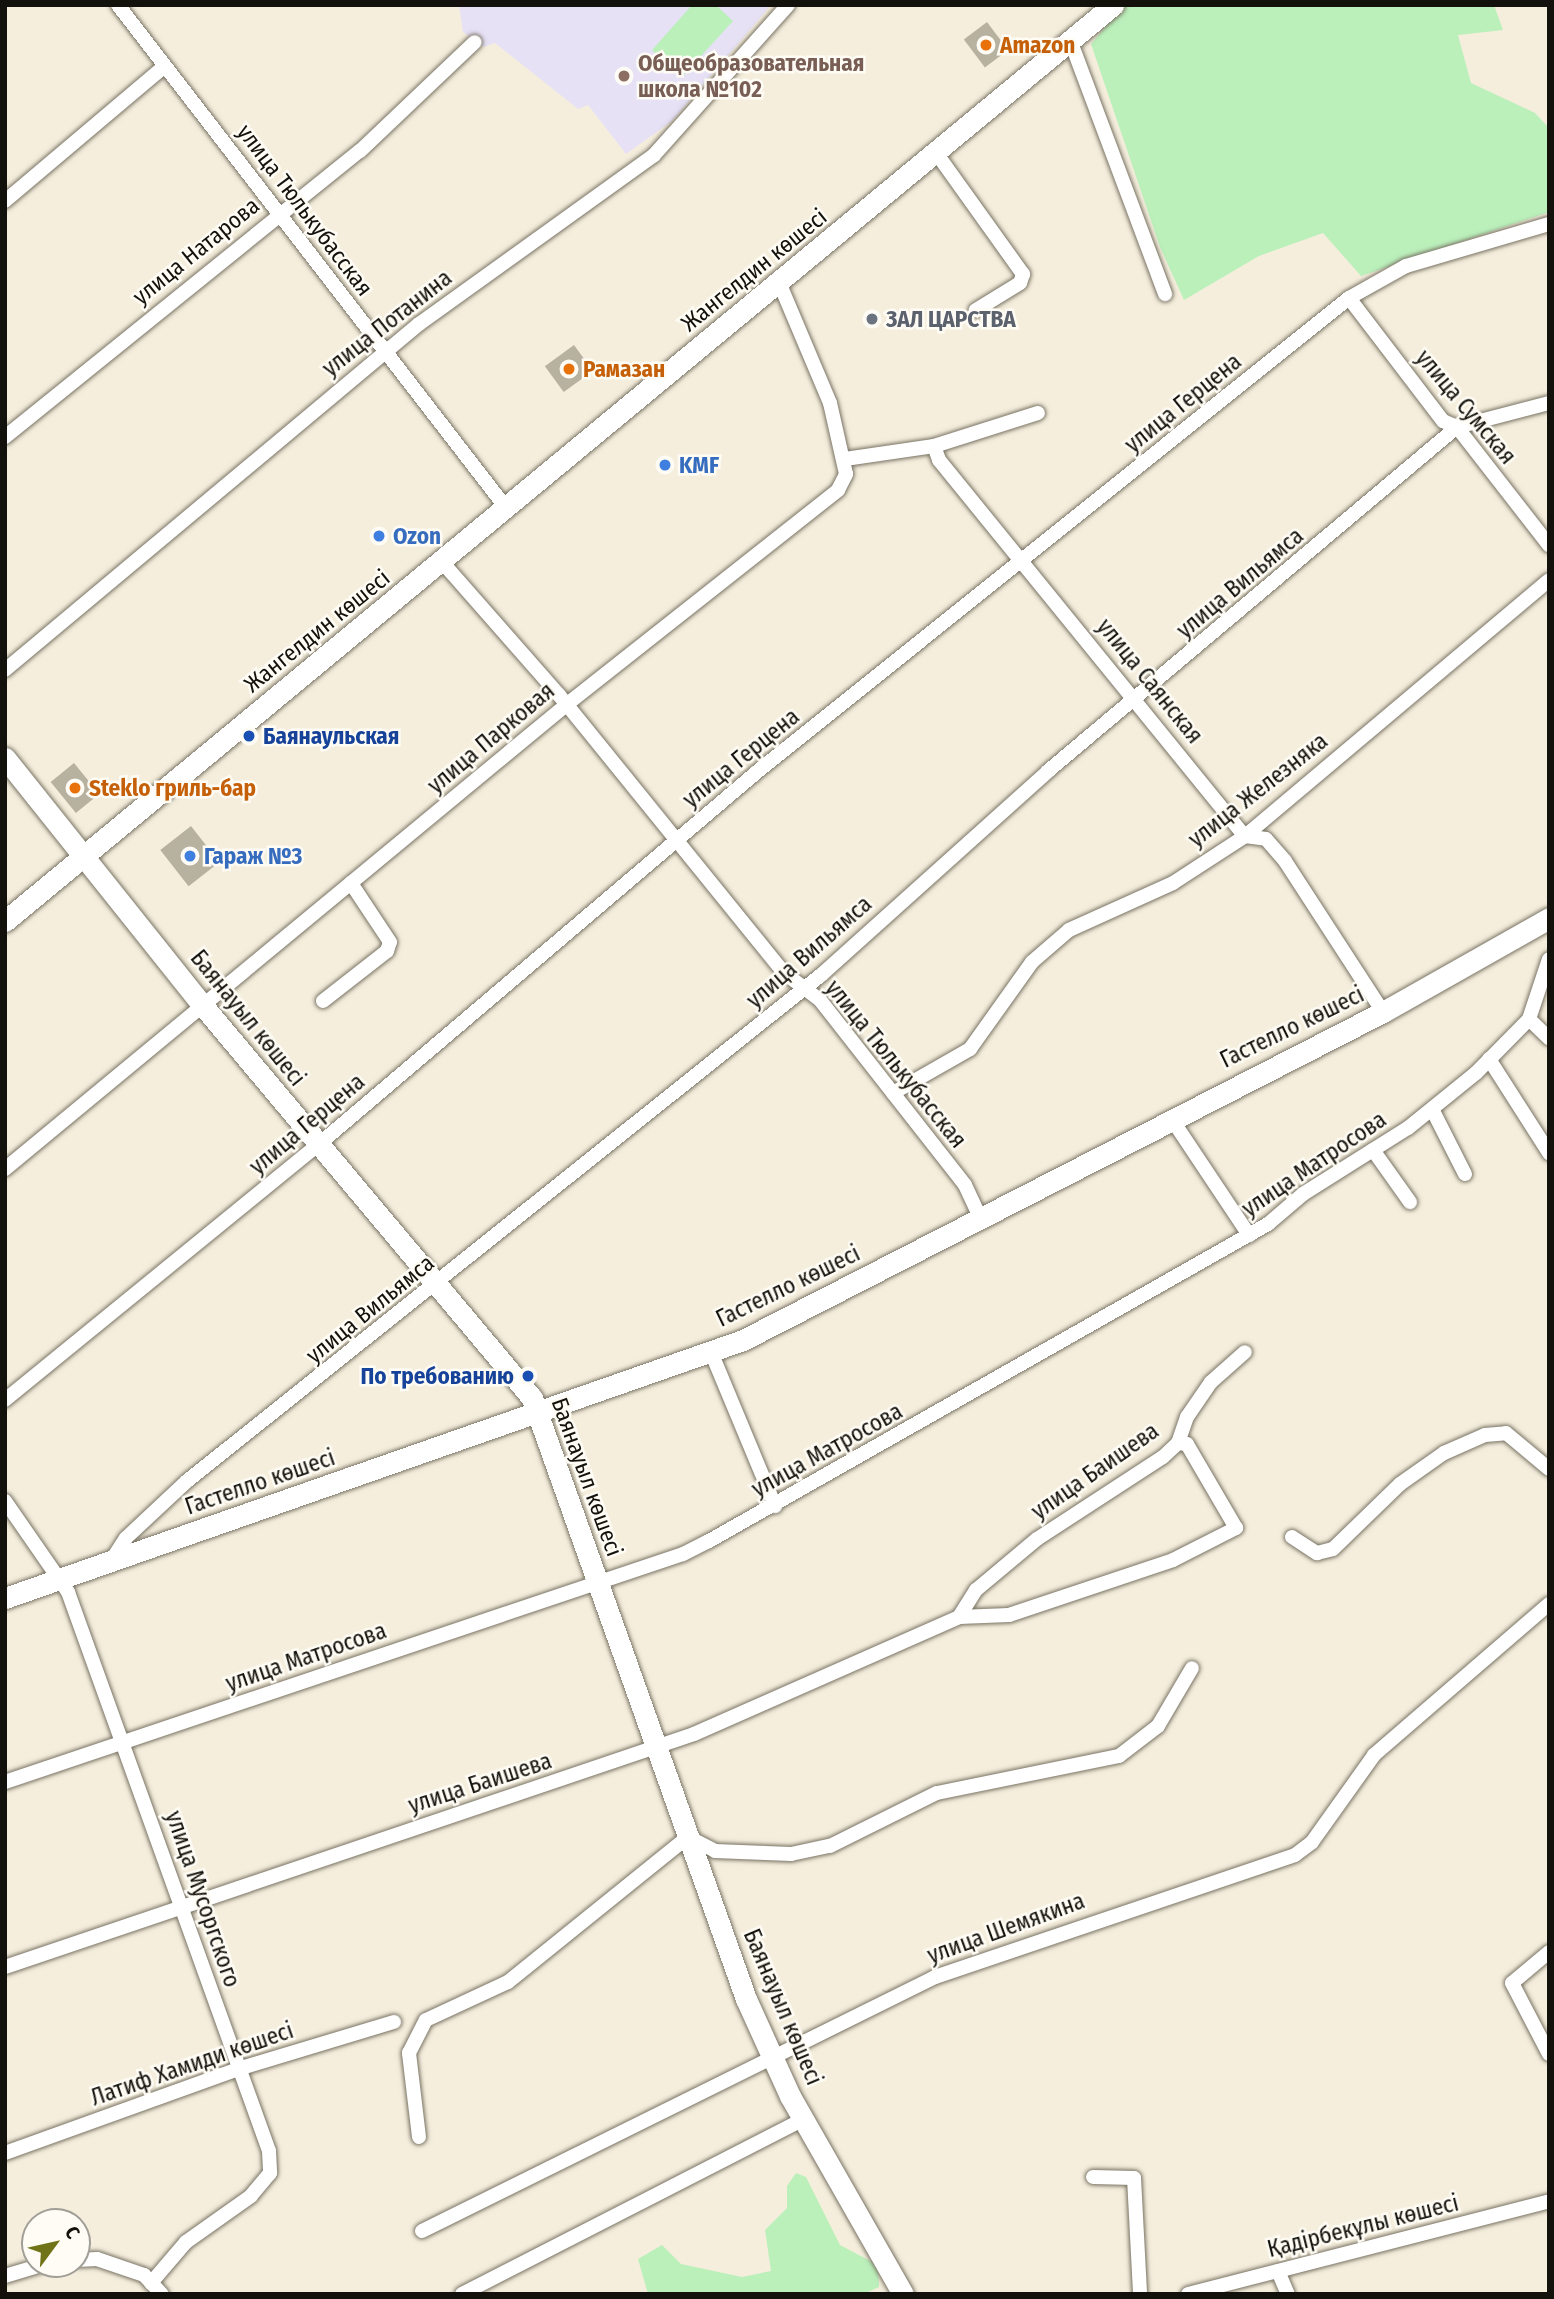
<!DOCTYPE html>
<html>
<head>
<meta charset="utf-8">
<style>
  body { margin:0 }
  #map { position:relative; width:1554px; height:2299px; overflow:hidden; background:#f5eedd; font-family:"Fira Sans Condensed",sans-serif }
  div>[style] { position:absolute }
  .education>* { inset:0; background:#e7e1f6 }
  .green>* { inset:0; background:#bbf0bb }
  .building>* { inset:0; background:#b7b1a0; transform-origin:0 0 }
  .roads { filter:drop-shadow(0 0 2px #797364) drop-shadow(0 0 2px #797364) }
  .street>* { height:14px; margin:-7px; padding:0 7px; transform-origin:7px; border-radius:7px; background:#fff }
  .secondary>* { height:21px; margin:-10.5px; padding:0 10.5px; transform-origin:10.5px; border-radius:10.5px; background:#fff }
  .dots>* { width:19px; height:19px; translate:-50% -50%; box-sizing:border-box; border:4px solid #fefcf5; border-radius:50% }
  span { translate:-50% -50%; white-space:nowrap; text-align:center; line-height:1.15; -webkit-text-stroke:5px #fefcf5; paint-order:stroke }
  .food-label { font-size:23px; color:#c56008; font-weight:700 }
  .left { translate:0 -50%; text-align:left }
  .education-label { font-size:23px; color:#785e54; font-weight:700 }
  .street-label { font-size:23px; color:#13110b }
  .worship-label { font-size:23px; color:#5b616d; font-weight:700 }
  .shop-label { font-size:23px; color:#366cbe; font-weight:700 }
  .transit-label { font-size:23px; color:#164399; font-weight:700 }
  .right { translate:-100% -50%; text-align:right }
  .frame { position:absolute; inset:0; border:7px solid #13110b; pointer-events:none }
  .north { position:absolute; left:21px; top:2208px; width:70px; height:70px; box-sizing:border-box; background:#fefcf5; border:2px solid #a09e97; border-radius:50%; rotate:57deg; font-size:19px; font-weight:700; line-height:28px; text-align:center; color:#13110b }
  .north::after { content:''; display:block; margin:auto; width:24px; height:32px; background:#717318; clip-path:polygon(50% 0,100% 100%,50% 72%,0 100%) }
</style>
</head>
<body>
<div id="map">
  <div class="education">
    <i style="clip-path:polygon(459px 5px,771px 5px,672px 121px,626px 154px,588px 105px,578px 109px,495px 43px,484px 47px,463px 32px)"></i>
  </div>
  <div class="green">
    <i style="clip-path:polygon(692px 5px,716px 5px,733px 21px,682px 77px,652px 50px)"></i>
    <i style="clip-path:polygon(1124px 5px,1494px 5px,1503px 30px,1458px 35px,1471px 83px,1535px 113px,1549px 128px,1549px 212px,1361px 276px,1323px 233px,1259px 256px,1184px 300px,1160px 247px,1091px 44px)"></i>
    <i style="clip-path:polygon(796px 2173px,806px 2177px,840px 2245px,878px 2265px,879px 2287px,864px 2294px,648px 2294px,638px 2259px,662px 2245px,681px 2264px,742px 2277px,771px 2271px,765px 2230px,787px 2208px,787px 2186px)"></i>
  </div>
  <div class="building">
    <i style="left:987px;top:22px;width:35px;height:29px;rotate:53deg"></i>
    <i style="left:574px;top:345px;width:32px;height:36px;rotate:54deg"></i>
    <i style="left:74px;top:763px;width:40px;height:30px;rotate:51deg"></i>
    <i style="left:191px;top:826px;width:46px;height:39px;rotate:52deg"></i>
  </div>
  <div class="roads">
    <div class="street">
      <i style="left:118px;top:5px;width:637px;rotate:52.34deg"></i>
      <i style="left:1072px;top:45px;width:266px;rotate:69.5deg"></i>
      <i style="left:937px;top:154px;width:148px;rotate:54.4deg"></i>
      <i style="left:1023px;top:274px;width:9px;rotate:108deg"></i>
      <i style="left:1020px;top:283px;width:52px;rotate:148.5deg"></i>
      <i style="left:5px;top:201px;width:209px;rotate:-40.2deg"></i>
      <i style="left:1349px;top:298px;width:155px;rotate:52.6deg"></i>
      <i style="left:1443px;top:421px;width:15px;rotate:23deg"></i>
      <i style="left:1457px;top:427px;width:150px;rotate:52.1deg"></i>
      <i style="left:5px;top:437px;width:456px;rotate:-38.9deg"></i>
      <i style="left:360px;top:151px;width:158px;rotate:-43.5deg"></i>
      <i style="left:934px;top:446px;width:109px;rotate:-17.6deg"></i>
      <i style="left:845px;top:459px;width:90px;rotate:-8.3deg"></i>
      <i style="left:934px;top:446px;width:15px;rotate:70deg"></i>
      <i style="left:939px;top:460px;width:485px;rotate:50.9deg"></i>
      <i style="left:1245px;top:836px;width:21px;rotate:8deg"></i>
      <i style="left:1266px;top:839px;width:29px;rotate:49deg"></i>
      <i style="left:1285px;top:861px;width:180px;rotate:57deg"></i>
      <i style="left:442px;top:562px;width:177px;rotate:48.7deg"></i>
      <i style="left:559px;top:695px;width:356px;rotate:51deg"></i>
      <i style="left:783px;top:972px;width:46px;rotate:37.1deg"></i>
      <i style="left:820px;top:1000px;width:235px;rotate:51.9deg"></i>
      <i style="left:965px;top:1185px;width:35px;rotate:65deg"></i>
      <i style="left:5px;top:670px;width:540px;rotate:-39.89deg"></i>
      <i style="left:419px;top:324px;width:289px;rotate:-35.7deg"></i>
      <i style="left:654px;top:155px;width:201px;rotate:-48.2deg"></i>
      <i style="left:323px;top:1001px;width:81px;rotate:-38deg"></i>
      <i style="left:387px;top:951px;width:9px;rotate:-72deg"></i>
      <i style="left:390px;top:942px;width:71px;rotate:-123.5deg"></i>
      <i style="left:1529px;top:1019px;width:28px;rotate:44deg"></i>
      <i style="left:1489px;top:1059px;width:112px;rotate:57.4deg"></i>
      <i style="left:893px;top:1093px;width:89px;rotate:-29.7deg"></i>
      <i style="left:970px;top:1049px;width:107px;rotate:-54.5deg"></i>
      <i style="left:1032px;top:962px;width:49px;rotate:-40.9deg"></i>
      <i style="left:1069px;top:930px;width:114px;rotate:-24.3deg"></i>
      <i style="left:1173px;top:883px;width:86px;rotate:-33.1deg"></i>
      <i style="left:1245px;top:836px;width:397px;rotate:-40.1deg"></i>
      <i style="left:1432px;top:1109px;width:73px;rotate:63.1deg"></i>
      <i style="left:1171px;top:1118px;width:141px;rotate:56.3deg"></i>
      <i style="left:1373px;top:1150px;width:64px;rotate:54.6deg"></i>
      <i style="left:5px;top:1169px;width:728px;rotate:-39.59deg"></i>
      <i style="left:566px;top:705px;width:347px;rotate:-38.3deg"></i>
      <i style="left:838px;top:490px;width:18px;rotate:-63deg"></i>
      <i style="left:846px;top:474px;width:73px;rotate:-102.7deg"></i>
      <i style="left:830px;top:403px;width:131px;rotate:-112.9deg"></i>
      <i style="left:711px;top:1352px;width:167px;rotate:67.4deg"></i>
      <i style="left:5px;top:1400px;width:404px;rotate:-39.2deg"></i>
      <i style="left:318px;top:1145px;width:577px;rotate:-40.36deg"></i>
      <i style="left:758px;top:771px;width:757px;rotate:-38.67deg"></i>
      <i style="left:1349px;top:298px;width:65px;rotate:-29.3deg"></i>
      <i style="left:1406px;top:266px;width:149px;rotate:-16.4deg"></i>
      <i style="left:5px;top:1501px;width:111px;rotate:55.3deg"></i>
      <i style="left:68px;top:1592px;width:594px;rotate:70.22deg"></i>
      <i style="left:269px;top:2151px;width:22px;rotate:87deg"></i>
      <i style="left:270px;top:2173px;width:30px;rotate:130deg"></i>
      <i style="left:251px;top:2196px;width:80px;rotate:144.7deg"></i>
      <i style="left:186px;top:2242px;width:54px;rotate:130.5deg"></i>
      <i style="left:1292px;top:1537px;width:30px;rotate:33deg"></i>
      <i style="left:1317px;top:1553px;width:16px;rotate:-14deg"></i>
      <i style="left:1333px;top:1549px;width:93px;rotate:-44.1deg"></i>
      <i style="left:1400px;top:1484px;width:54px;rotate:-35.2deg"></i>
      <i style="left:1444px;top:1453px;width:45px;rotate:-23.7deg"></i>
      <i style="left:1485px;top:1435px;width:21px;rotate:-5deg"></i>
      <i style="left:1506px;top:1433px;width:56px;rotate:39.9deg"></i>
      <i style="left:111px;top:1561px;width:27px;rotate:-57deg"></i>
      <i style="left:126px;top:1538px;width:83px;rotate:-43.1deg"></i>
      <i style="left:187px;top:1481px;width:811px;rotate:-38.59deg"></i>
      <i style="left:821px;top:975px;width:305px;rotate:-41.9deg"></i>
      <i style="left:1048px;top:771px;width:534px;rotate:-40.07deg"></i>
      <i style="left:1457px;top:427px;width:95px;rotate:-14.6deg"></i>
      <i style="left:959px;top:1617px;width:32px;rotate:-58deg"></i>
      <i style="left:976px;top:1590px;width:80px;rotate:-39.9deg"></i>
      <i style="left:1037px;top:1539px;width:150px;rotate:-33.1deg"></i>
      <i style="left:1163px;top:1457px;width:21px;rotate:-43deg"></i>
      <i style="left:1178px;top:1443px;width:28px;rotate:-71deg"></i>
      <i style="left:1187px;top:1417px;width:42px;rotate:-55.6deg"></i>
      <i style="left:1211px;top:1382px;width:45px;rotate:-41.4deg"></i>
      <i style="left:5px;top:1782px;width:715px;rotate:-18.59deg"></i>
      <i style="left:683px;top:1554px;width:29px;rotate:-27deg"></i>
      <i style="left:709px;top:1541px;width:643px;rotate:-29.56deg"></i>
      <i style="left:1268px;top:1224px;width:46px;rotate:-40.6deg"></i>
      <i style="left:1303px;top:1194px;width:124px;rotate:-32.2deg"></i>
      <i style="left:1408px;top:1128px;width:87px;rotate:-39deg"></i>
      <i style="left:1476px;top:1073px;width:76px;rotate:-45.5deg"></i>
      <i style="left:1529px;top:1019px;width:63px;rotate:-71.6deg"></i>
      <i style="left:1549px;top:1952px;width:48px;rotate:140deg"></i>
      <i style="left:1512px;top:1983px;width:80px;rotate:62.5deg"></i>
      <i style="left:5px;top:1967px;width:727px;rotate:-18.68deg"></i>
      <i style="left:694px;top:1734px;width:290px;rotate:-23.8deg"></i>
      <i style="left:959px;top:1617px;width:50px;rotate:-2.3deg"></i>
      <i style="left:1009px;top:1615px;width:173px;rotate:-18.5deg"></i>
      <i style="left:1173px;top:1560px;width:71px;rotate:-26.9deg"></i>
      <i style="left:1236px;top:1528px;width:97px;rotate:-120.3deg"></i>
      <i style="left:1187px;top:1444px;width:9px;rotate:-174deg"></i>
      <i style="left:419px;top:2137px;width:85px;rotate:-96.8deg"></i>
      <i style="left:409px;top:2053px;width:37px;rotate:-63deg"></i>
      <i style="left:426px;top:2020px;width:90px;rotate:-24.9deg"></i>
      <i style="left:508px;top:1982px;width:231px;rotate:-38.9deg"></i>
      <i style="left:688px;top:1837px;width:30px;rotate:27deg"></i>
      <i style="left:715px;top:1851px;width:76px;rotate:2.3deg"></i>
      <i style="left:791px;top:1854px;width:40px;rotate:-12deg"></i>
      <i style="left:830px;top:1846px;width:119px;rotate:-26.4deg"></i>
      <i style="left:937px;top:1793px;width:186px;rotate:-11.5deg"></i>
      <i style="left:1119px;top:1756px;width:49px;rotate:-37.6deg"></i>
      <i style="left:1158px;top:1726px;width:67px;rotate:-59.6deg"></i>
      <i style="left:5px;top:2153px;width:248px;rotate:-19.8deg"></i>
      <i style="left:238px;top:2069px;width:163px;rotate:-16.8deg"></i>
      <i style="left:1093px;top:2177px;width:41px;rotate:1.4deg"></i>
      <i style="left:1134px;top:2178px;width:116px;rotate:87deg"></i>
      <i style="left:422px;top:2231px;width:572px;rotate:-26.34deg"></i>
      <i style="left:935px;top:1977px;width:380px;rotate:-18.7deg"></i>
      <i style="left:1295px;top:1855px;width:21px;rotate:-37deg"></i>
      <i style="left:1312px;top:1842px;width:107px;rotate:-54.5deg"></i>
      <i style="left:1374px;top:1755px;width:231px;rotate:-40.8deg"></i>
      <i style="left:77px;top:2260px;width:20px;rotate:-3deg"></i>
      <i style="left:97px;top:2259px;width:50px;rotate:18.8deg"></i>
      <i style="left:144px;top:2275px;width:26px;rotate:47deg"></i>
      <i style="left:1278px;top:2271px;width:25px;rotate:67deg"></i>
      <i style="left:5px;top:2276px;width:42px;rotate:-16.7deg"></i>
      <i style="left:462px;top:2294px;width:384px;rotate:-27.1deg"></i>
      <i style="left:1188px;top:2294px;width:373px;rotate:-14.4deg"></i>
    </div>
    <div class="secondary">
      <i style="left:5px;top:758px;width:319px;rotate:51.4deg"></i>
      <i style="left:204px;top:1007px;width:510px;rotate:50.01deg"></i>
      <i style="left:532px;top:1398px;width:638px;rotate:70.4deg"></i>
      <i style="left:746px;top:1999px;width:107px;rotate:65.6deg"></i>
      <i style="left:790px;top:2096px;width:228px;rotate:60.3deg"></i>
      <i style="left:5px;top:921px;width:1438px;rotate:-39.58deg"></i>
      <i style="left:5px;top:1598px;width:782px;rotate:-19.27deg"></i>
      <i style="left:743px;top:1340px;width:719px;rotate:-27.14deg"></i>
      <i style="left:1383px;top:1012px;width:191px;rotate:-29.5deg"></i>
    </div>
  </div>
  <div class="dots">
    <i style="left:986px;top:45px;background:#e8710a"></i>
    <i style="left:624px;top:76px;background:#8d6e63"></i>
    <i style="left:872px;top:319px;background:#6b7280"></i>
    <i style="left:569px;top:369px;background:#e8710a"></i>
    <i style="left:665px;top:465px;background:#3f7fe0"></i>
    <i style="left:379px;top:536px;background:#3f7fe0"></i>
    <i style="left:249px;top:736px;background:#1a4fb4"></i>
    <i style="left:75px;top:788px;background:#e8710a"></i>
    <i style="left:190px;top:856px;background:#3f7fe0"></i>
    <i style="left:528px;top:1376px;background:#1a4fb4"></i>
  </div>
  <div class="food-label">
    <span class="left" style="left:1000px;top:45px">Amazon</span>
    <span class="left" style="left:583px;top:369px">Рамазан</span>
    <span class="left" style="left:89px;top:788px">Steklo гриль-бар</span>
  </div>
  <div class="education-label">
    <span class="left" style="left:638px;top:76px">Общеобразовательная<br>школа №102</span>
  </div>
  <div class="street-label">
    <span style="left:305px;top:210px;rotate:53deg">улица Тюлькубасская</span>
    <span style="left:196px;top:251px;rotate:-39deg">улица Натарова</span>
    <span style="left:754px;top:270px;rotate:-39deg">Жангелдин көшесі</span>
    <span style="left:387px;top:323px;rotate:-38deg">улица Потанина</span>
    <span style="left:1183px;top:403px;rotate:-39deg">улица Герцена</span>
    <span style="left:1466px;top:407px;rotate:50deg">улица Сумская</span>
    <span style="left:1240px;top:583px;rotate:-40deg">улица Вильямса</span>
    <span style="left:317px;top:631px;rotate:-39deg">Жангелдин көшесі</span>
    <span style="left:1150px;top:681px;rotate:51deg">улица Саянская</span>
    <span style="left:491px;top:738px;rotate:-40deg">улица Парковая</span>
    <span style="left:741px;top:758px;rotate:-39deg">улица Герцена</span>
    <span style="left:1258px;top:790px;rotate:-38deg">улица Железняка</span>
    <span style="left:809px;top:952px;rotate:-41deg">улица Вильямса</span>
    <span style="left:248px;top:1018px;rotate:51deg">Баянауыл көшесі</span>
    <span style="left:1292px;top:1027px;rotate:-26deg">Гастелло көшесі</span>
    <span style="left:896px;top:1064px;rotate:51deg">улица Тюлькубасская</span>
    <span style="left:307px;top:1124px;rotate:-40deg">улица Герцена</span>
    <span style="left:1314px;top:1164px;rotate:-34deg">улица Матросова</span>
    <span style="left:788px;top:1286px;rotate:-26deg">Гастелло көшесі</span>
    <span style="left:370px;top:1309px;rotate:-39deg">улица Вильямса</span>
    <span style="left:827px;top:1450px;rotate:-29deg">улица Матросова</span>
    <span style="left:1095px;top:1471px;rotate:-35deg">улица Баишева</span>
    <span style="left:587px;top:1477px;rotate:70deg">Баянауыл көшесі</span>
    <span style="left:260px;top:1482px;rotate:-19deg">Гастелло көшесі</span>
    <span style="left:306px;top:1657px;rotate:-19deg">улица Матросова</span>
    <span style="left:480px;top:1783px;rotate:-18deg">улица Баишева</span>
    <span style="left:203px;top:1899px;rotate:71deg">улица Мусоргского</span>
    <span style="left:1006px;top:1928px;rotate:-20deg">улица Шемякина</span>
    <span style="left:783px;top:2007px;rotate:67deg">Баянауыл көшесі</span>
    <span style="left:192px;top:2064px;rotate:-19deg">Латиф Хамиди көшесі</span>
    <span style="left:1363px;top:2226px;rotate:-14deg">Қадірбекұлы көшесі</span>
  </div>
  <div class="worship-label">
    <span class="left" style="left:886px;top:319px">ЗАЛ ЦАРСТВА</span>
  </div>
  <div class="shop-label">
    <span class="left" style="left:679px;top:465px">KMF</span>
    <span class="left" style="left:393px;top:536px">Ozon</span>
    <span class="left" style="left:204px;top:856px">Гараж №3</span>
  </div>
  <div class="transit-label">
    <span class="left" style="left:263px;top:736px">Баянаульская</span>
    <span class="right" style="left:514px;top:1376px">По требованию</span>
  </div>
  <div class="frame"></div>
  <div class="north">С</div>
</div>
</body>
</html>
